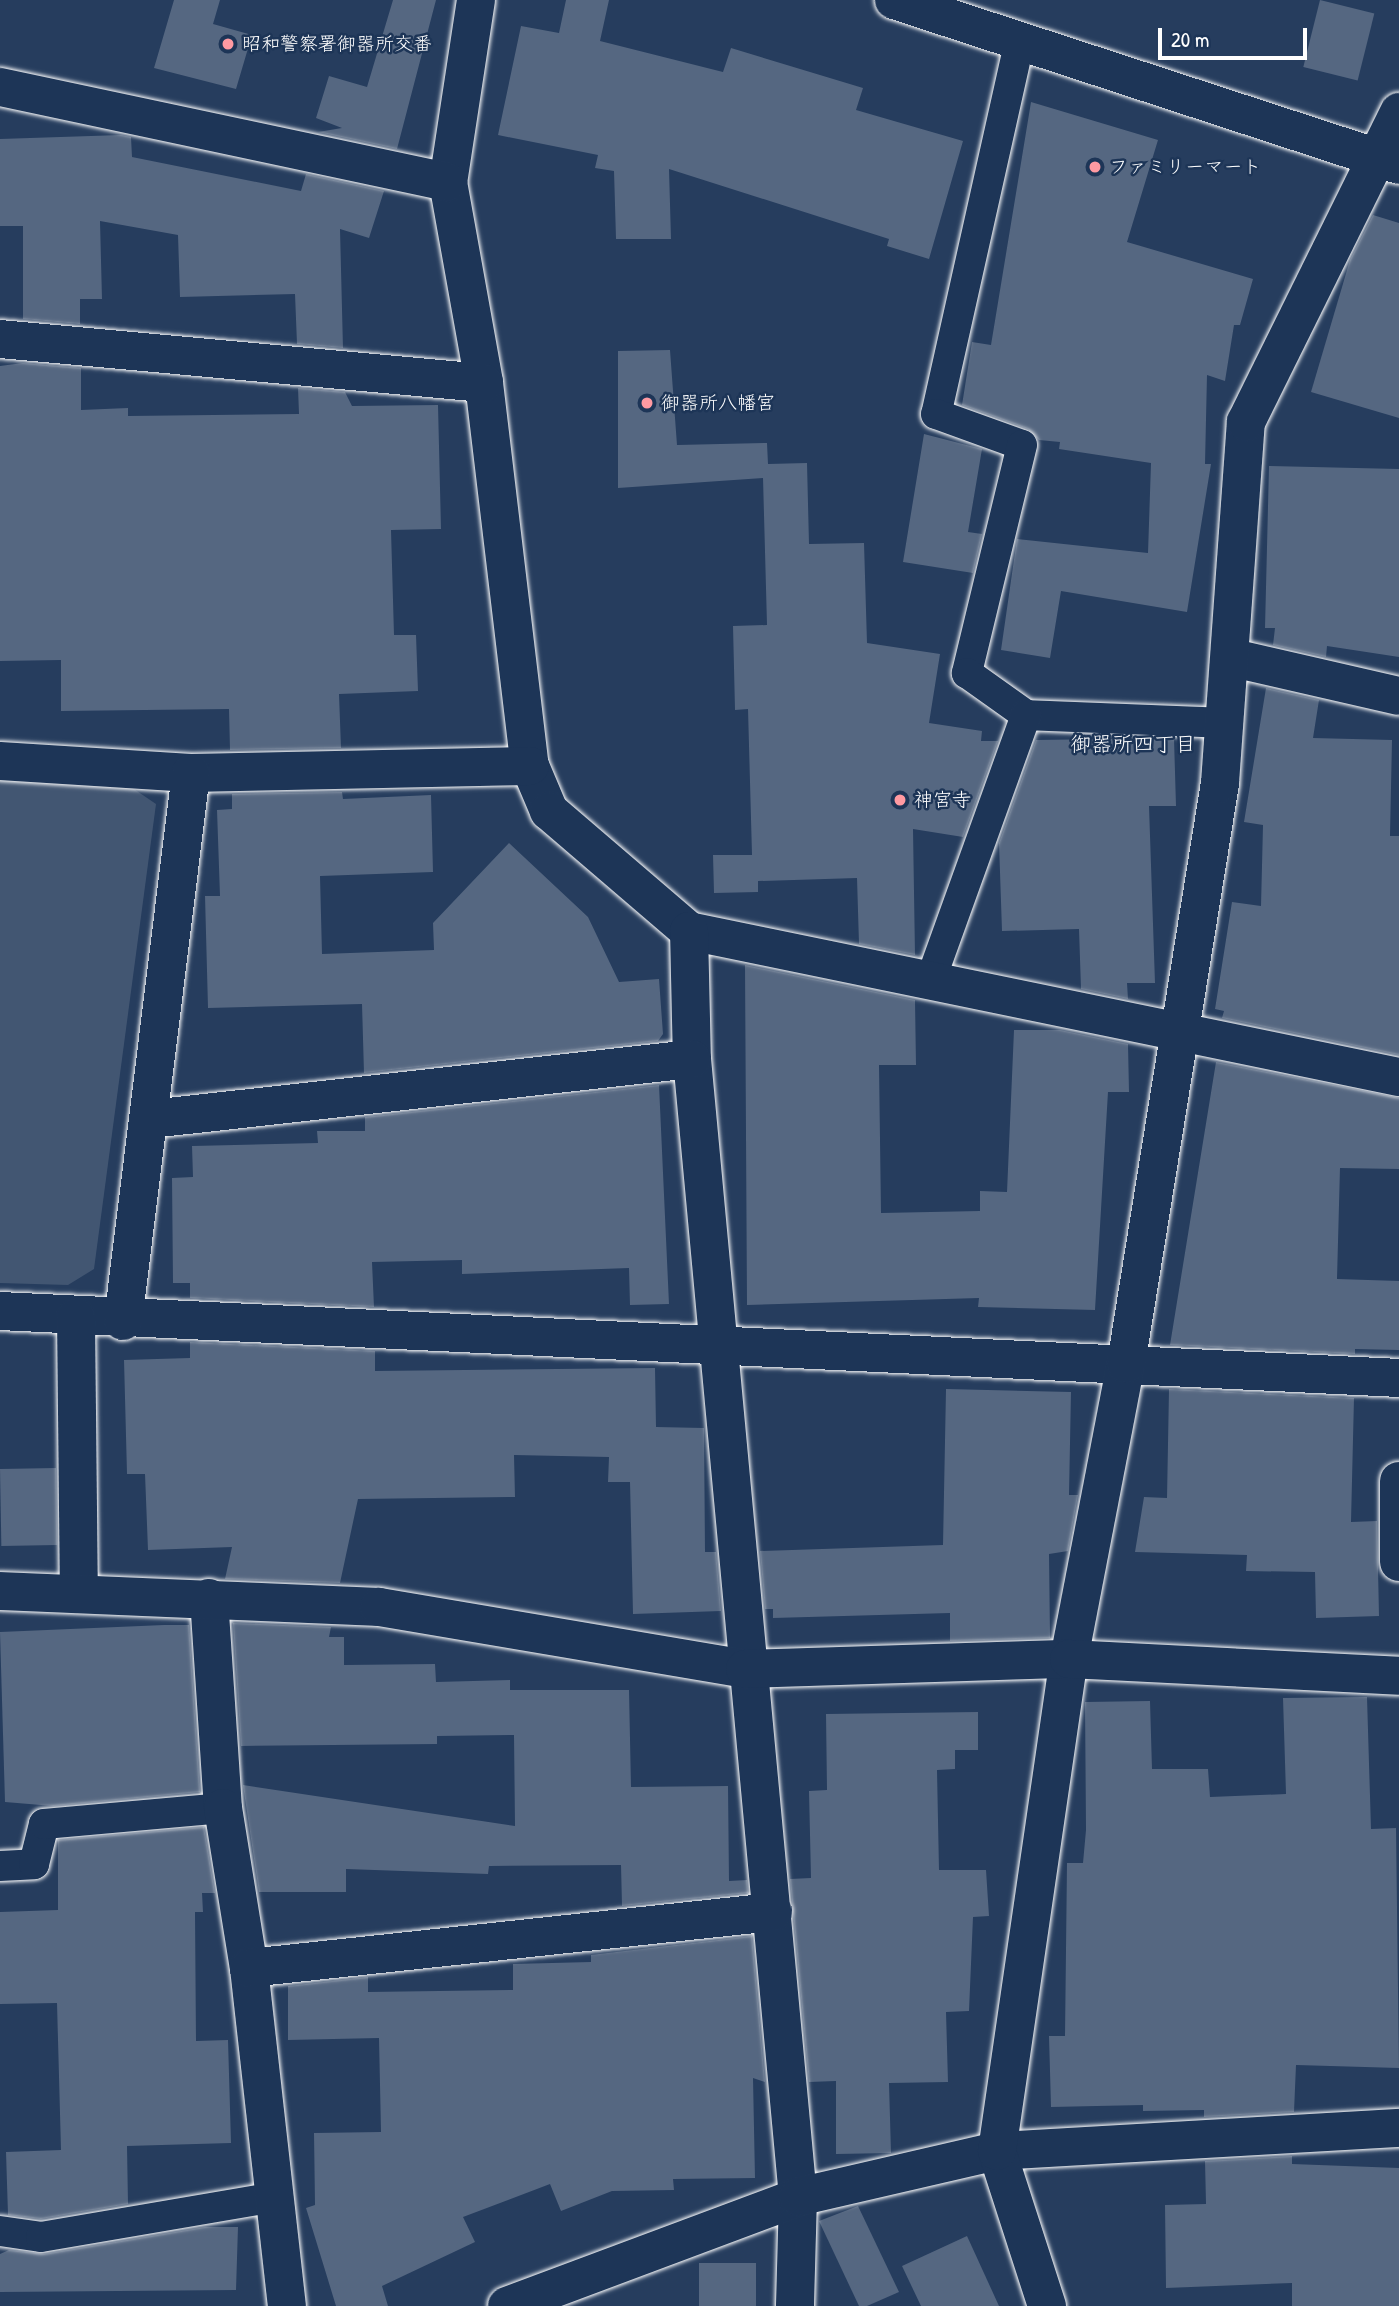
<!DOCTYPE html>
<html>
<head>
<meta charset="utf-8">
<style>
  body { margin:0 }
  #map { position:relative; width:1399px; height:2306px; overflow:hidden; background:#263d5e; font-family:"Patrick Hand","Klee One",sans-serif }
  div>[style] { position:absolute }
  .green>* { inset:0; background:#425672 }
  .building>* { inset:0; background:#556781; transform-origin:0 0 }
  .roads { filter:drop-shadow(0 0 2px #fff) drop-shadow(0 0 2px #fff) }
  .service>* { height:30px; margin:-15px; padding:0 15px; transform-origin:15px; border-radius:15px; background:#1d3557 }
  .minor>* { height:38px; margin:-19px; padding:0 19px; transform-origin:19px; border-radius:19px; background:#1d3557 }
  .tertiary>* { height:38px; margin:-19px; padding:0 19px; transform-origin:19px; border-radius:19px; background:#1d3557 }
  .dots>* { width:19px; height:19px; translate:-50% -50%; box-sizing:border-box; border:4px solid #1d3557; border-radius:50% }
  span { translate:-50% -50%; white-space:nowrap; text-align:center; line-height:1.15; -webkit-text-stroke:5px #1d3557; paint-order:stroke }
  .poi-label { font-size:19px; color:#fff }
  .left { translate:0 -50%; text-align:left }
  .neighbourhood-label { font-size:21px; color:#fff }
  .scale { position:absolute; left:1158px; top:28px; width:149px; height:32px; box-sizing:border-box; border:4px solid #fff; border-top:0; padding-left:9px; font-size:21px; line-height:24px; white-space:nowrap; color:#fff; -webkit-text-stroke:5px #1d3557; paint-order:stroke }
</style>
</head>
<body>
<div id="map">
  <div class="green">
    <i style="clip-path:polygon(0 779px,128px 785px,156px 804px,94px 1269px,68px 1285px,0 1283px)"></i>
  </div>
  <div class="building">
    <i style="clip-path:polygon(174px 0,220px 0,213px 24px,252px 35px,236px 89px,154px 68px)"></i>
    <i style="clip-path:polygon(393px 0,436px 0,397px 149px,318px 132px,342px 128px,316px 118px,329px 76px,367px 87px)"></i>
    <i style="clip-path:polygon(566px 0,609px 0,600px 41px,723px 72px,731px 48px,863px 88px,856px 110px,963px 141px,929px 259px,887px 246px,889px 239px,669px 169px,671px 239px,616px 239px,614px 171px,595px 168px,598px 155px,498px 135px,521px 26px,559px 33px)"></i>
    <i style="left:1320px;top:0;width:56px;height:69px;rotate:14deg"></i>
    <i style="clip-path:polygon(1031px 102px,1158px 140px,1127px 242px,1253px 279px,1240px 325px,1234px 325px,1225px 381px,1207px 375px,1205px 464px,1211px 464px,1187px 612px,1061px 591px,1050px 658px,1001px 650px,1017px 539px,1148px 553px,1151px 463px,1059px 449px,1060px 442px,1039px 440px,1028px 429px,962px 405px,972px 342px,991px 345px)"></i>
    <i style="clip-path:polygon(121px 135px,131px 137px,132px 157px,301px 191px,306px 174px,384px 191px,369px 238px,340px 229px,343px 348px,297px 344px,295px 294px,180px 297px,178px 235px,100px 221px,102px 299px,80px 299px,80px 324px,23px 319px,23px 226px,0 226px,0 139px)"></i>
    <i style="clip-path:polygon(1373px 215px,1399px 223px,1399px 418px,1311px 392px,1350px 260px)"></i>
    <i style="clip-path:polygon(670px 350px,677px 445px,767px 443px,768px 464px,807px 463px,809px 544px,864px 543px,867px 643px,940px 654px,929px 723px,982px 731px,981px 741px,998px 741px,963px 837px,913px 829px,915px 955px,859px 944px,857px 878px,758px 881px,758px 892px,714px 893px,713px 855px,752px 855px,748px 709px,735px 710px,733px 626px,767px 625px,763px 478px,618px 488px,618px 351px)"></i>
    <i style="clip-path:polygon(23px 363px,81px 368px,81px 410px,128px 408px,128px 416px,299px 414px,298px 388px,345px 392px,352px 406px,438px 405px,441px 529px,391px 530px,394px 635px,416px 635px,418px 691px,339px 694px,341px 748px,230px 750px,229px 709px,61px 711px,61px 660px,0 661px,0 366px)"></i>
    <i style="clip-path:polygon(924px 434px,982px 449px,968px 532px,982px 534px,973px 573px,903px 562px)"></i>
    <i style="clip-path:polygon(1269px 466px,1399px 469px,1399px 657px,1327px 646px,1326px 657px,1273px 645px,1275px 628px,1265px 628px)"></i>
    <i style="clip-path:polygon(1266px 688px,1319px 700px,1313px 738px,1392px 740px,1390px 836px,1399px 836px,1399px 1055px,1222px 1018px,1224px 1011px,1215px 1009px,1232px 902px,1261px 906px,1263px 825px,1244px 822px)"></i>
    <i style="clip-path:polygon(1174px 738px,1176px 806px,1149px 806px,1155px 983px,1127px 983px,1128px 999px,1081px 989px,1079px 929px,1002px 931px,999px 843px,1036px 740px)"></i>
    <i style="clip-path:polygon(342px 792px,343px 799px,431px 795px,433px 872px,320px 876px,322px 954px,434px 950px,433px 923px,509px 843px,588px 917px,619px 982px,659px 979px,663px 1034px,658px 1041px,364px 1073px,362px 1004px,208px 1008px,205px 896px,220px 896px,217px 810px,232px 809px,232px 794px)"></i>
    <i style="clip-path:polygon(745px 965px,915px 1000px,916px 1065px,879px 1065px,881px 1213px,980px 1211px,980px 1191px,1007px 1192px,1014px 1030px,1060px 1030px,1128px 1044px,1129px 1092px,1108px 1092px,1095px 1310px,978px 1307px,979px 1298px,747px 1305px)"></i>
    <i style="clip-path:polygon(1216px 1062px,1399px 1098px,1399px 1169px,1340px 1168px,1337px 1279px,1399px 1281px,1399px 1350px,1355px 1349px,1355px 1354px,1170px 1345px)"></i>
    <i style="clip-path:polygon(659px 1085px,669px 1304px,630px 1305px,629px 1268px,462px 1274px,462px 1260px,372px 1262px,374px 1307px,190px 1298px,190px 1283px,173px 1283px,172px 1178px,193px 1177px,192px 1146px,318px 1143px,317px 1131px,365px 1131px,365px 1117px)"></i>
    <i style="clip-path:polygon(190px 1342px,375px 1351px,375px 1371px,655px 1368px,656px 1427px,704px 1428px,705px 1552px,716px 1552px,721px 1611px,633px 1614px,630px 1482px,608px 1482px,609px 1457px,514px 1455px,515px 1497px,358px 1499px,340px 1583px,225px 1579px,232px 1547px,148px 1550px,145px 1474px,127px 1474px,124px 1360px,190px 1358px)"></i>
    <i style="clip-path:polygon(946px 1389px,1071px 1392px,1069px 1495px,1078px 1495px,1068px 1551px,1049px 1554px,1050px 1638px,950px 1641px,950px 1613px,773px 1618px,773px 1609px,765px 1609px,760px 1551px,943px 1545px)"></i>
    <i style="clip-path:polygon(1169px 1389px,1354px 1398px,1351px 1522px,1377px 1521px,1379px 1616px,1316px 1618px,1315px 1572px,1246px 1571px,1247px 1555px,1135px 1552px,1144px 1497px,1167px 1498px)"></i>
    <i style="left:56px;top:1468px;width:77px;height:56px;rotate:89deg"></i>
    <i style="clip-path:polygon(233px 1623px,331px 1627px,329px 1637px,344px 1637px,344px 1665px,435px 1664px,436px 1682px,510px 1680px,510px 1690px,629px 1690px,631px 1787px,728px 1786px,729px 1881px,747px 1880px,748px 1893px,622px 1906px,621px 1865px,489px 1866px,488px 1874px,346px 1869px,346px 1892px,259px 1892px,243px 1785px,515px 1826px,514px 1735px,437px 1736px,437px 1744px,241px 1746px)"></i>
    <i style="clip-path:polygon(164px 1625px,189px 1625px,200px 1792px,53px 1806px,5px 1802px,0 1632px)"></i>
    <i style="clip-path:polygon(1367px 1697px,1371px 1829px,1396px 1828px,1399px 2068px,1296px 2065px,1294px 2112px,1204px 2117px,1204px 2110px,1143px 2111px,1143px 2105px,1051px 2107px,1049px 2036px,1065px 2036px,1067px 1863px,1083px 1863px,1086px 1830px,1085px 1702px,1150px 1701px,1152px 1769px,1208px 1769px,1210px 1797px,1286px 1794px,1283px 1698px)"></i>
    <i style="clip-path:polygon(978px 1712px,978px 1750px,955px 1750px,955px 1769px,937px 1770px,939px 1870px,986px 1870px,989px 1916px,973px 1917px,969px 2011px,946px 2012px,948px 2082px,889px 2083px,891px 2153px,836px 2154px,836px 2081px,809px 2082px,790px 1879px,811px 1878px,809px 1791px,827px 1790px,826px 1714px)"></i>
    <i style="clip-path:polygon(204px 1827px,215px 1893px,202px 1893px,203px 1912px,195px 1912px,196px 2041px,228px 2040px,231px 2143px,127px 2146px,128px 2204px,41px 2219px,8px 2215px,6px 2152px,61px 2150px,57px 2003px,0 2004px,0 1912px,58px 1910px,58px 1840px)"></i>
    <i style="clip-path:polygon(752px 1936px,765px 2082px,753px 2078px,755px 2178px,673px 2179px,674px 2190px,612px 2191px,561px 2211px,550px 2184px,463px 2217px,475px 2242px,382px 2286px,388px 2306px,336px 2306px,306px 2208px,315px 2205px,314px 2133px,381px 2132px,379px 2038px,288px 2040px,288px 1986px,368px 1977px,368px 1992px,513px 1990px,513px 1964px,591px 1962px,591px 1955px)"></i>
    <i style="clip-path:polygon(1292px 2156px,1292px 2164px,1399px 2168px,1399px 2306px,1292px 2306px,1292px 2283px,1166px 2288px,1165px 2205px,1206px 2204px,1205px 2161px)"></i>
    <i style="clip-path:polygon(858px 2206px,899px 2292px,867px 2306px,859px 2306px,819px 2221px)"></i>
    <i style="clip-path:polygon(205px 2227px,238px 2227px,236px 2290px,0 2292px,0 2254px,9px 2250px,44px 2254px)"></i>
    <i style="clip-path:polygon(967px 2236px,999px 2306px,921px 2306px,902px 2266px)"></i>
    <i style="left:699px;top:2263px;width:57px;height:43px"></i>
  </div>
  <div class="roads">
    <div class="service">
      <i style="left:1019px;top:44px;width:379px;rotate:102.6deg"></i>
      <i style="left:936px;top:414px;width:91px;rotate:19.8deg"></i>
      <i style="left:1022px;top:445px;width:235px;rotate:103.6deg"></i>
      <i style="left:967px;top:673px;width:72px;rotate:35.4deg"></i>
      <i style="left:1026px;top:715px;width:199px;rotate:2.3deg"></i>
      <i style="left:931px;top:979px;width:281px;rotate:-70.2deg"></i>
      <i style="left:0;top:1866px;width:34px;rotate:-3deg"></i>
      <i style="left:34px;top:1864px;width:41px;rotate:-76deg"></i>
      <i style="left:44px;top:1824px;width:180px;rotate:-5.1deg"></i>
      <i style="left:0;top:2231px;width:41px;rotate:8.3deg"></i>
      <i style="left:41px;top:2237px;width:236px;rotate:-9.7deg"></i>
    </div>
    <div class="minor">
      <i style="left:476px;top:0;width:184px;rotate:98.7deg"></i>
      <i style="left:448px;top:182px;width:204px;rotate:79.8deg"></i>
      <i style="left:484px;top:383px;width:386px;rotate:83.2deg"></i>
      <i style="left:530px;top:766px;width:49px;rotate:67.1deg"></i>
      <i style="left:549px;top:811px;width:184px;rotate:40.6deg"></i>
      <i style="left:689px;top:931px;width:725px;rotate:11.62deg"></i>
      <i style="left:0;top:87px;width:458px;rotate:12deg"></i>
      <i style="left:0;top:339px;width:486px;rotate:5.2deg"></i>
      <i style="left:1233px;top:658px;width:170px;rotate:12.9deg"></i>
      <i style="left:0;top:761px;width:191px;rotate:3.6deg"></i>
      <i style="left:191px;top:773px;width:339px;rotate:-1.2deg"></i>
      <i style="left:689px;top:931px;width:128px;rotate:88.7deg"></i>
      <i style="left:692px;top:1059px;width:1143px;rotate:84.68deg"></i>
      <i style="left:798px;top:2197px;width:109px;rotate:91.6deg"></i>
      <i style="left:151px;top:1119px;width:544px;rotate:-6.33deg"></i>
      <i style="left:0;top:1311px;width:1401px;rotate:2.74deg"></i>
      <i style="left:76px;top:1317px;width:277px;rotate:89.4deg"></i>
      <i style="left:123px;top:1321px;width:552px;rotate:-82.93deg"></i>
      <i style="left:1399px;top:1481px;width:81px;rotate:90deg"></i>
      <i style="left:209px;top:1598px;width:210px;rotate:86.2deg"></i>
      <i style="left:223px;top:1808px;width:162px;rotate:80.8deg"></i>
      <i style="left:249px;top:1968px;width:340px;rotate:83.6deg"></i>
      <i style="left:249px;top:1968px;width:527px;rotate:-6.1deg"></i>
      <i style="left:507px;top:2306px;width:311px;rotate:-20.5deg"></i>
      <i style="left:798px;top:2197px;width:204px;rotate:-13deg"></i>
      <i style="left:997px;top:2151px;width:403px;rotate:-3.3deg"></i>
      <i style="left:1047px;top:2306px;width:163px;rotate:-107.9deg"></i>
      <i style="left:997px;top:2151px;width:497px;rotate:-81.7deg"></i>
      <i style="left:1069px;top:1659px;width:300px;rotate:-79.1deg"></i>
      <i style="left:1126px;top:1364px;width:589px;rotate:-80.81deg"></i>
      <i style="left:1220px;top:783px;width:362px;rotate:-85.9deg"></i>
      <i style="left:1246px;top:422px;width:346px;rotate:-63.7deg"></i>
    </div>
    <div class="tertiary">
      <i style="left:894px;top:0;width:531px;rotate:18.09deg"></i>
      <i style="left:0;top:1591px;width:379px;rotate:2.4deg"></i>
      <i style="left:379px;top:1607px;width:371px;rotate:9.6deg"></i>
      <i style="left:745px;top:1669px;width:324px;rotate:-1.8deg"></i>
      <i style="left:1069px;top:1659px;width:330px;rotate:2.9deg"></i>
    </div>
  </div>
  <div class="dots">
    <i style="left:228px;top:44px;background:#ff9aa2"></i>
    <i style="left:1095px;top:167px;background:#ff9aa2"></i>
    <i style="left:647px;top:403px;background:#ff9aa2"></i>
    <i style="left:900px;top:800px;background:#ff9aa2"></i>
  </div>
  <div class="poi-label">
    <span class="left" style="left:242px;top:44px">昭和警察署御器所交番</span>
    <span class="left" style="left:1109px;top:167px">ファミリーマート</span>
    <span class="left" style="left:661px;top:403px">御器所八幡宮</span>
    <span class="left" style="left:914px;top:800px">神宮寺</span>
  </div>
  <div class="neighbourhood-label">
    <span style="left:1133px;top:744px">御器所四丁目</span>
  </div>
  <div class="scale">20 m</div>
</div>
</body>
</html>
